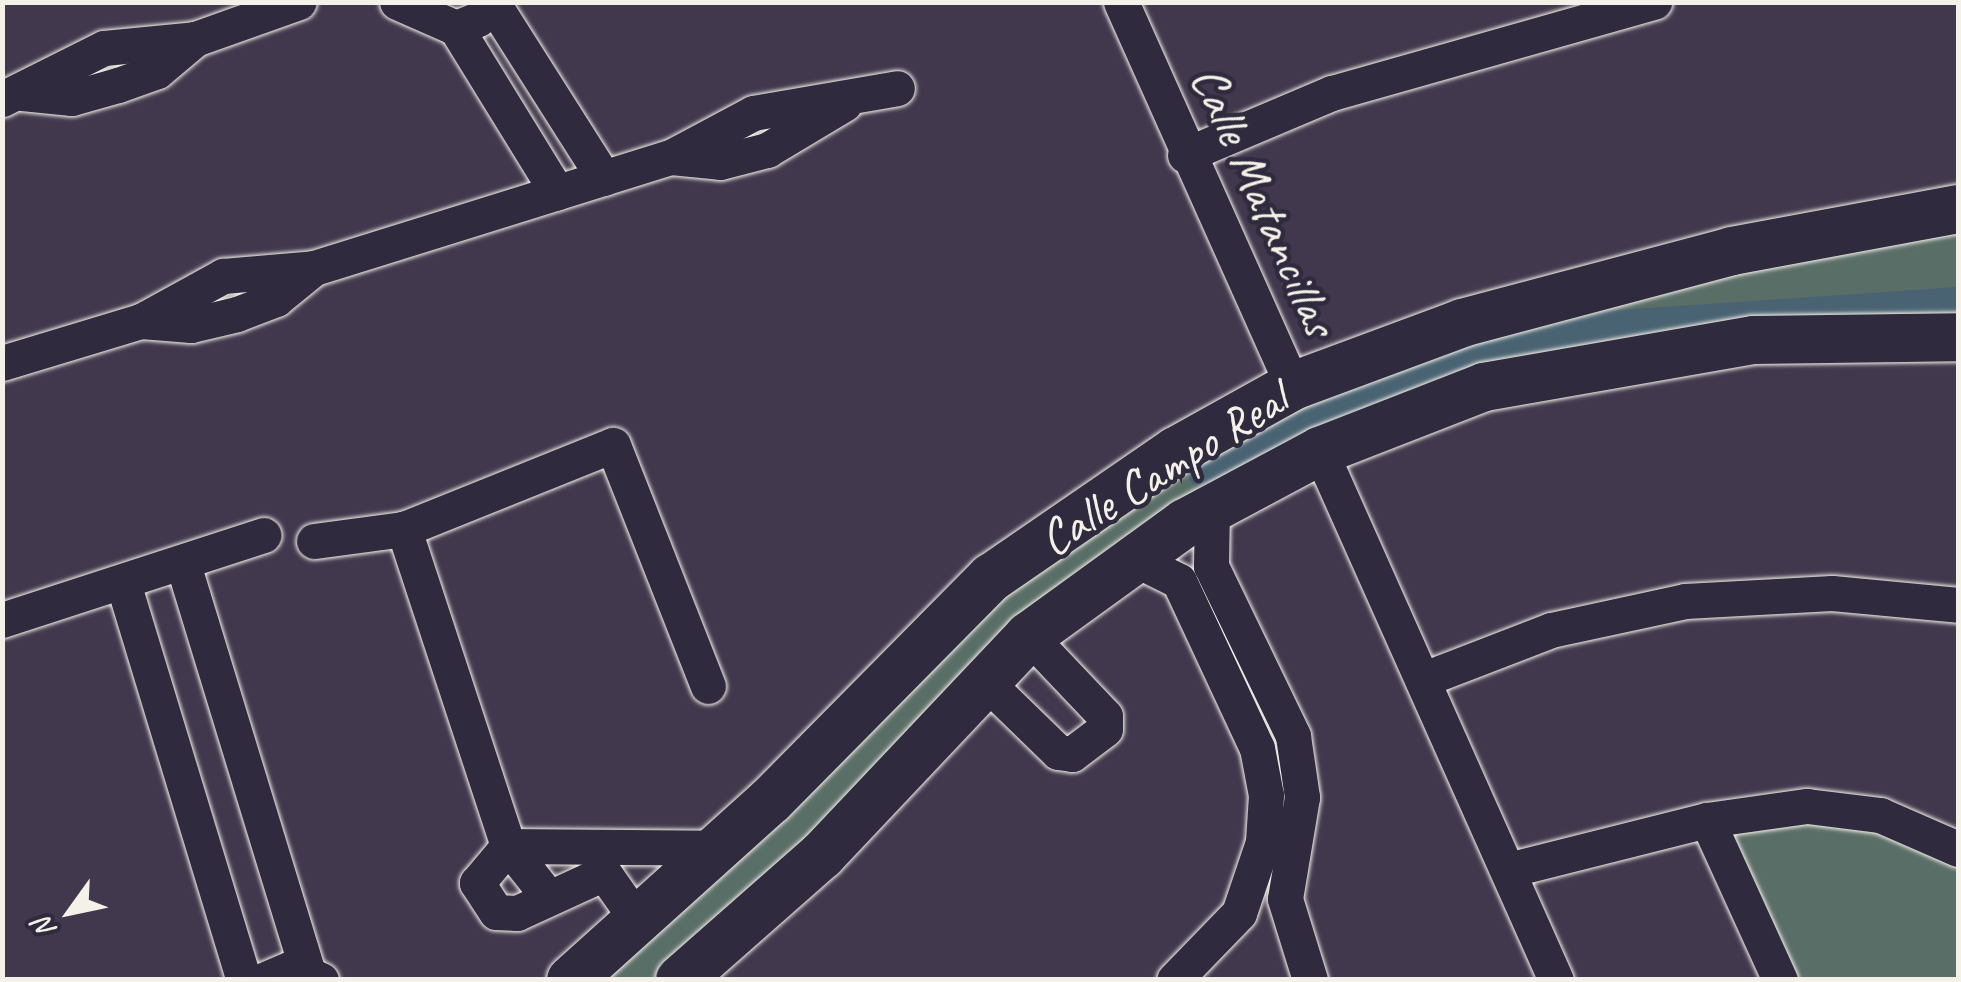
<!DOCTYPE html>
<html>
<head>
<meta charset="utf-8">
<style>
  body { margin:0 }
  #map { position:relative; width:1961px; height:982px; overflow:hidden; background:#41384d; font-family:Caveat,sans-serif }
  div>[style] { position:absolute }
  .green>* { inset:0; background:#5a6e68 }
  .canal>* { height:32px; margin:-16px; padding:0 16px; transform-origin:16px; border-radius:16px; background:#4a6373 }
  .roads { filter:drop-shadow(0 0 2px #f4f1e8) drop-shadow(0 0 2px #f4f1e8) }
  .street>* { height:35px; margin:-17.5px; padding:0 17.5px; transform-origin:17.5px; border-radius:17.5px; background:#2f2a3d }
  .secondary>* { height:48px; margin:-24px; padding:0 24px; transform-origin:24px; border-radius:24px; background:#2f2a3d }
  span { translate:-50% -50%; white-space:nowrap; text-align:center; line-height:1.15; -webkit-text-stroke:9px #2f2a3d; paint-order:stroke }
  .street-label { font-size:50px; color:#f4f1e8 }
  .frame { position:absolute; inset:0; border:5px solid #f4f1e8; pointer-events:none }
  .north { position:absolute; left:20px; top:862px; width:100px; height:100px; -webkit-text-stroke:8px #2f2a3d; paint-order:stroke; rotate:237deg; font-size:28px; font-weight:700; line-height:40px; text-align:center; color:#f4f1e8 }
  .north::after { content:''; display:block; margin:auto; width:35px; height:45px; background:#f4f1e8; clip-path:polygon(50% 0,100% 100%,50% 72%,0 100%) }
</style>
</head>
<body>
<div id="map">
  <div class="green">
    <i style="clip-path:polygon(1958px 209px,1958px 337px,1484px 387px,1185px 523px,680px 979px,571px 980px,991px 578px,1293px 386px)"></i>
    <i style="clip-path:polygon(1807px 806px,1958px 849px,1958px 979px,1780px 979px,1707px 820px)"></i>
  </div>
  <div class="canal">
    <i style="left:1205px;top:474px;width:270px;rotate:-25deg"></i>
    <i style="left:1450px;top:360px;width:144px;rotate:-12.9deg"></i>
    <i style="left:1590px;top:328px;width:369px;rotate:-3.9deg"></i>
  </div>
  <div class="roads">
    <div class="street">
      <i style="left:397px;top:2px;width:64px;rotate:23.8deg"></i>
      <i style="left:456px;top:28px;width:24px;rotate:-22deg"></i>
      <i style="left:1121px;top:2px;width:421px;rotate:65.9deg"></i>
      <i style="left:494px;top:5px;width:205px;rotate:57.6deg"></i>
      <i style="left:456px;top:28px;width:193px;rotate:58.4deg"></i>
      <i style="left:22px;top:93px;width:50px;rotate:5.7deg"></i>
      <i style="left:72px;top:98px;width:48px;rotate:-15.8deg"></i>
      <i style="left:118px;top:85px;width:41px;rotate:-19.7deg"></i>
      <i style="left:157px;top:71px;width:50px;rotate:-40.1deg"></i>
      <i style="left:2px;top:99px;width:114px;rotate:-26.6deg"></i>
      <i style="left:104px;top:48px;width:91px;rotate:-5.6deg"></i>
      <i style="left:195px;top:39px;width:110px;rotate:-19.6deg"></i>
      <i style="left:1185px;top:155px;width:160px;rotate:-22.9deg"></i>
      <i style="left:1332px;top:93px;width:335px;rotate:-15.8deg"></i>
      <i style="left:671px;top:157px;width:49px;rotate:5.8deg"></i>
      <i style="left:720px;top:162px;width:49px;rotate:-14.3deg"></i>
      <i style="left:767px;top:150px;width:90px;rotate:-30.9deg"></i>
      <i style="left:141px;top:321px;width:50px;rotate:4.6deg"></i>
      <i style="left:191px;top:325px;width:47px;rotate:-13.4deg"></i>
      <i style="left:237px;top:314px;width:42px;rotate:-21deg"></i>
      <i style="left:276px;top:299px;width:49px;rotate:-39.2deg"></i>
      <i style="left:2px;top:363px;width:145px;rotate:-16.8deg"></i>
      <i style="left:141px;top:321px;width:94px;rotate:-28.8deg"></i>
      <i style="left:223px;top:276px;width:91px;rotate:-5deg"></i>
      <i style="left:314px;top:268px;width:374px;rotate:-17.3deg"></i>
      <i style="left:671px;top:157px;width:93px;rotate:-28.2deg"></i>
      <i style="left:753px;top:113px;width:146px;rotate:-9.8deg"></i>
      <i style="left:1320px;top:451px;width:579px;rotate:65.96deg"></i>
      <i style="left:1212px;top:508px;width:58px;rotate:91deg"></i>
      <i style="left:1211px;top:566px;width:189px;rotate:64.2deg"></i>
      <i style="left:1293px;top:736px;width:62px;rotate:81.6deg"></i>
      <i style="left:1302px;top:797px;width:103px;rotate:99.5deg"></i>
      <i style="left:1285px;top:899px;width:85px;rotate:72.8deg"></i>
      <i style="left:314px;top:541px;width:91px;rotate:-7.6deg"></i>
      <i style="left:1135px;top:559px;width:49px;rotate:26.6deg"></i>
      <i style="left:1179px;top:581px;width:184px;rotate:65deg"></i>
      <i style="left:1257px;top:748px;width:48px;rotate:79.2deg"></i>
      <i style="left:1266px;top:795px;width:47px;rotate:93.7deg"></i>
      <i style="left:1263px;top:842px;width:75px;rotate:108.7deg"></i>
      <i style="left:1239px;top:913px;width:93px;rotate:134.1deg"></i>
      <i style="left:183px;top:564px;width:425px;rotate:73deg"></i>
      <i style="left:124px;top:586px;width:412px;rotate:73.1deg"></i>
      <i style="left:2px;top:620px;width:275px;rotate:-18deg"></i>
      <i style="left:1424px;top:679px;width:136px;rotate:-21.1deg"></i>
      <i style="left:1551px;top:630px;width:137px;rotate:-12.2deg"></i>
      <i style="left:1685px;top:601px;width:147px;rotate:-3.1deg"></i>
      <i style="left:1832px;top:593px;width:127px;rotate:5.4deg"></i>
      <i style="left:986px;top:682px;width:100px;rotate:44.2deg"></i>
      <i style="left:1058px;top:752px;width:14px;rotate:8deg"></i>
      <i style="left:1072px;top:754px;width:41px;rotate:-37.1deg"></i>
      <i style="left:1105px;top:729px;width:13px;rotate:-90deg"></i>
      <i style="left:1105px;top:716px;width:110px;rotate:-133.5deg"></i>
      <i style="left:1707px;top:820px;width:176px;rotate:65.5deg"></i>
      <i style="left:1508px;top:870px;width:205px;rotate:-14.1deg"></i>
      <i style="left:1707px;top:820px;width:101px;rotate:-8deg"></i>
      <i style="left:1807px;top:806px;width:74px;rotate:7deg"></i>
      <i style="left:1880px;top:815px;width:85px;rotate:23.6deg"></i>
      <i style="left:546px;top:894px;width:61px;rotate:-128.4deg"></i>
      <i style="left:508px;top:846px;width:334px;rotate:-108.2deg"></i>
      <i style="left:404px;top:529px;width:225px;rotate:-21.9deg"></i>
      <i style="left:613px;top:445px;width:259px;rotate:68.5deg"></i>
      <i style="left:637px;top:920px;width:57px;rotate:-125.1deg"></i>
      <i style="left:604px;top:873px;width:96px;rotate:155.3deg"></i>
      <i style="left:517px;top:913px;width:21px;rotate:-177deg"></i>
      <i style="left:496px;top:912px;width:35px;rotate:-123deg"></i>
      <i style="left:477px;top:883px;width:48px;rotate:-50deg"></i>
      <i style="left:508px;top:846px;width:209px;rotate:0.5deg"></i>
      <i style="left:263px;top:980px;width:33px;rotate:-23deg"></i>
      <i style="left:293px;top:967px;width:31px;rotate:25deg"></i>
    </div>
    <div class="secondary">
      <i style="left:571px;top:980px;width:269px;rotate:-42deg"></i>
      <i style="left:771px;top:800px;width:313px;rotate:-45.3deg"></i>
      <i style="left:991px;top:578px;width:224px;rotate:-34.5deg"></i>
      <i style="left:1176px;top:451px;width:134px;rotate:-29.1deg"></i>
      <i style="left:1293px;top:386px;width:180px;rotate:-20.4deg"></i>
      <i style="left:1462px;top:323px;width:279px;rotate:-14.9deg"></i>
      <i style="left:1732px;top:251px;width:230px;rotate:-10.5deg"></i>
      <i style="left:680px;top:980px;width:189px;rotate:-41.4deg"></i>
      <i style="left:822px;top:855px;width:301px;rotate:-46.6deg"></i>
      <i style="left:1029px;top:636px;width:193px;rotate:-35.9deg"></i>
      <i style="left:1185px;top:523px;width:153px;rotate:-28.1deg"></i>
      <i style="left:1320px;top:451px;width:176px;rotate:-21.3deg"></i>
      <i style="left:1484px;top:387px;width:274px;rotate:-9.9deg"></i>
      <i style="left:1754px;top:340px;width:204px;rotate:-0.8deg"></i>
    </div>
  </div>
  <div class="street-label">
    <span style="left:1264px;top:201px;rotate:66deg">Calle Matancillas</span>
    <span style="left:1163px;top:469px;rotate:-32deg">Calle Campo Real</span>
  </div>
  <div class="frame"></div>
  <div class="north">N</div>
</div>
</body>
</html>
